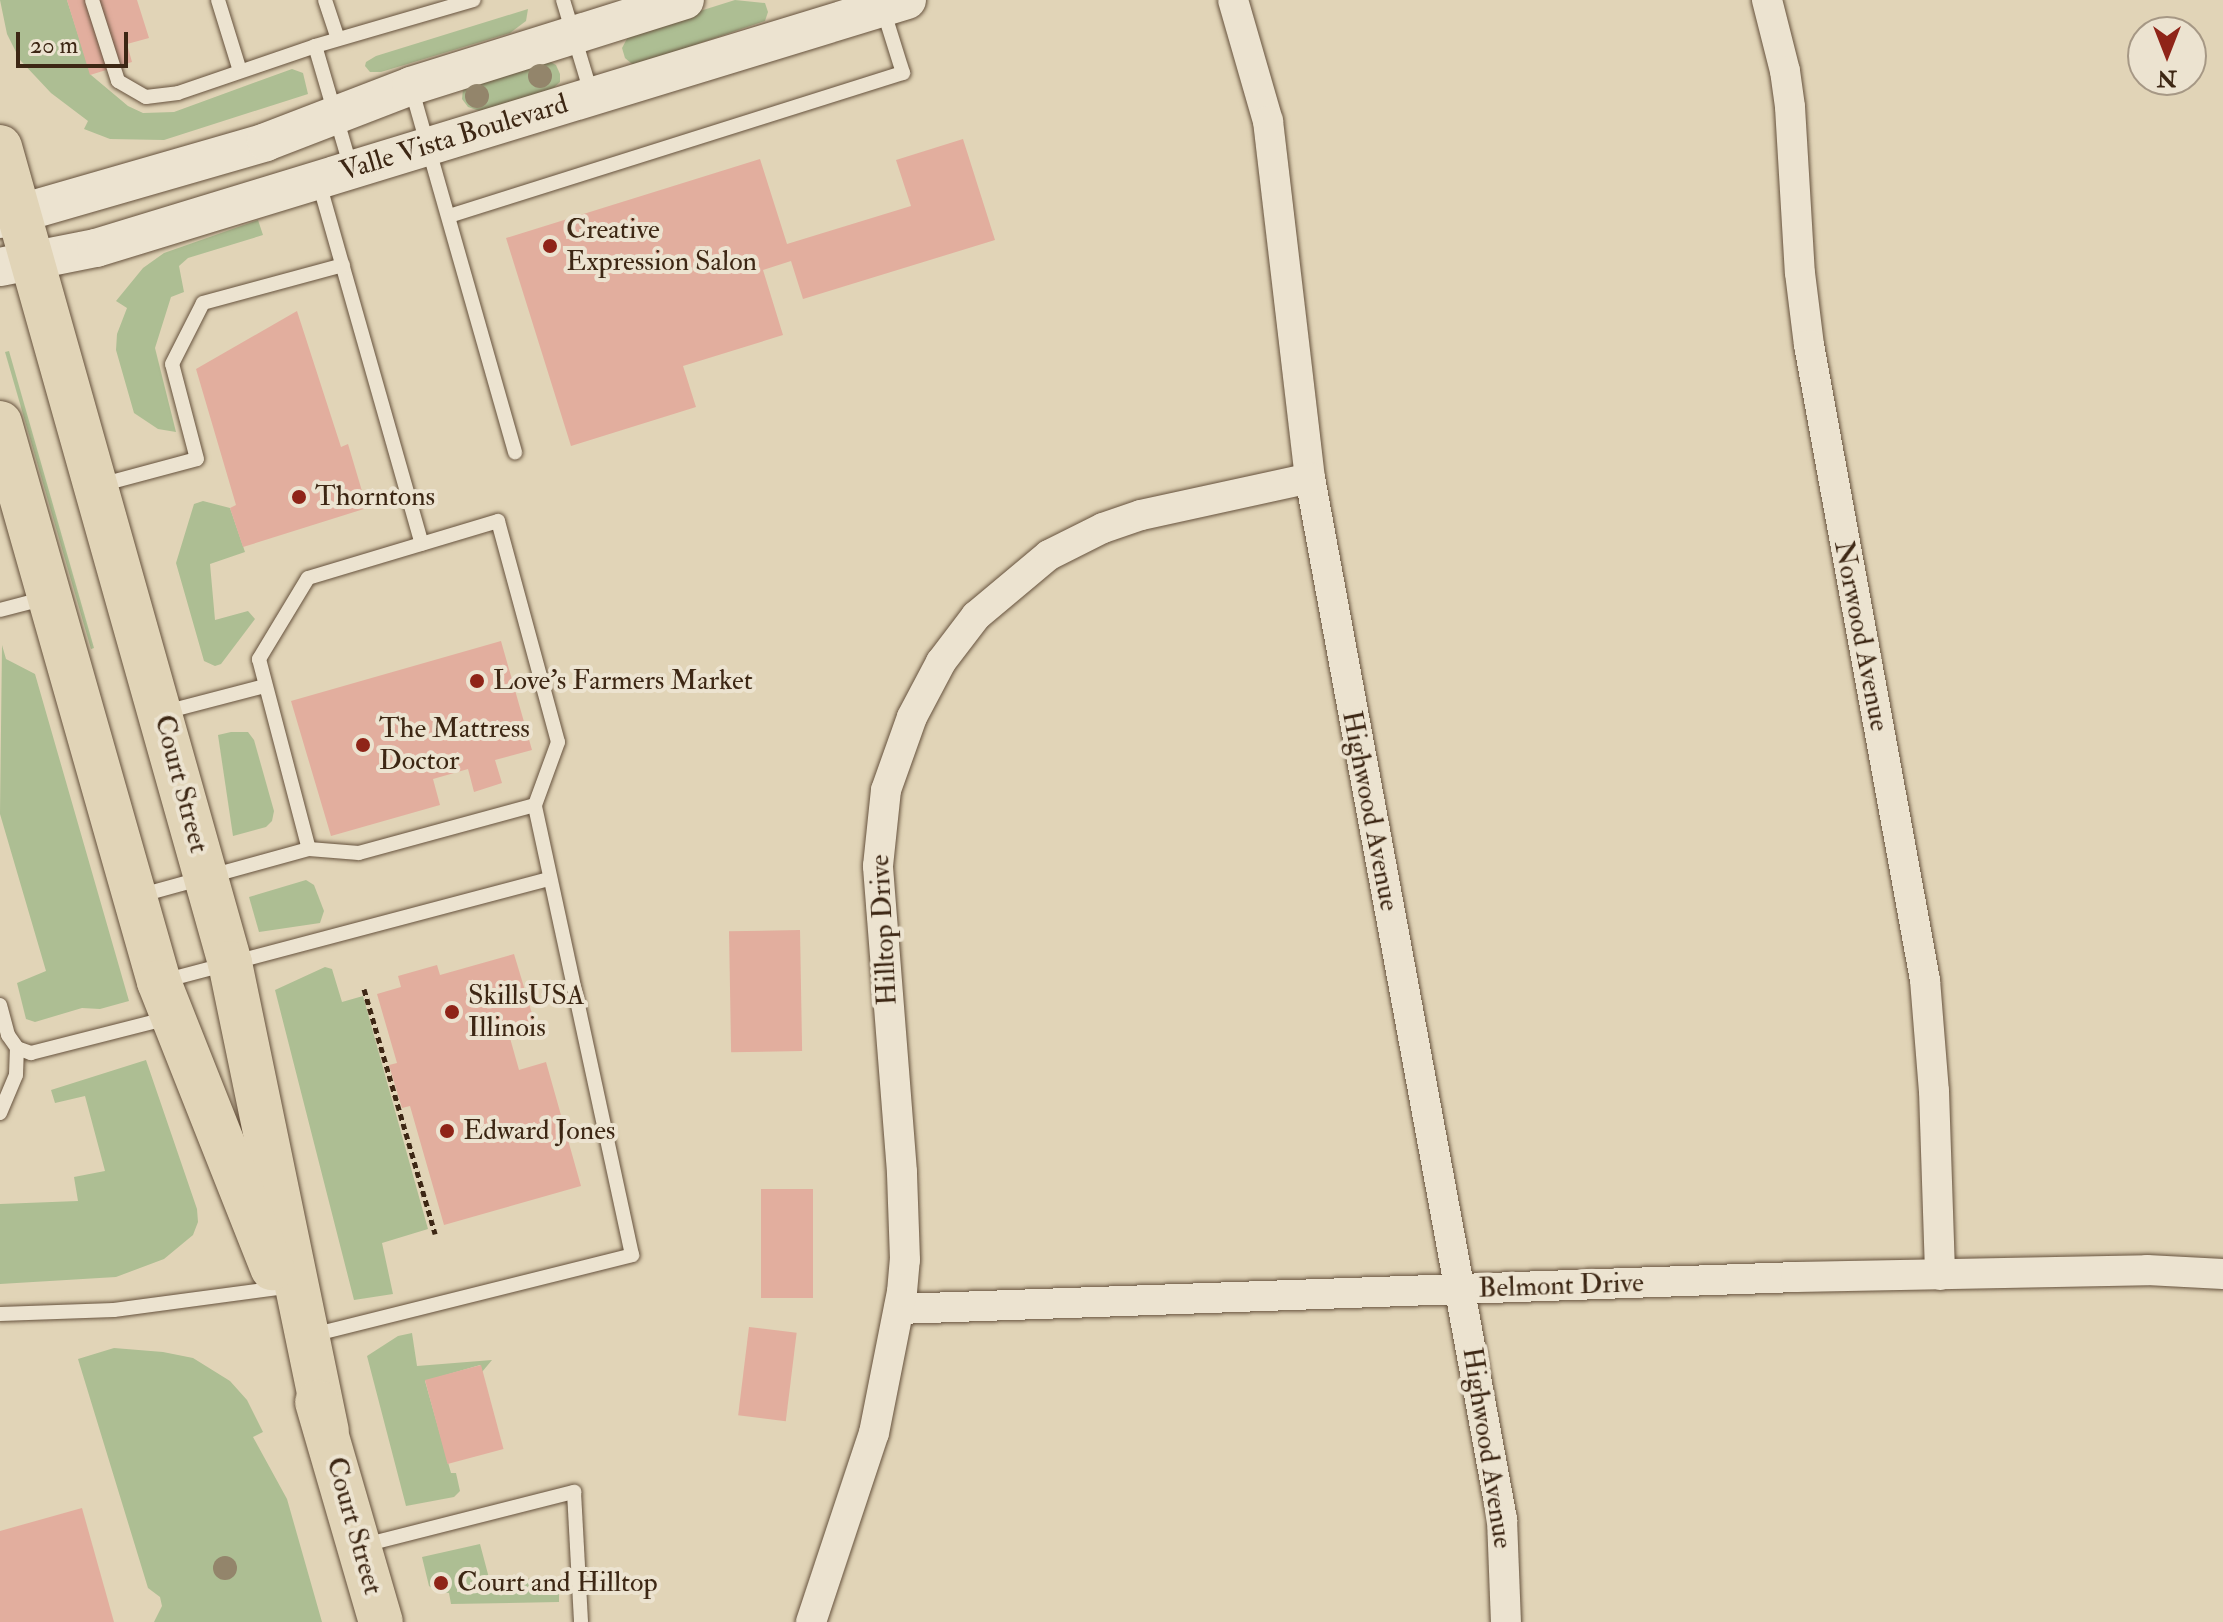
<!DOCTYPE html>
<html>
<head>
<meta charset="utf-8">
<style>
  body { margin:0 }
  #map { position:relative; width:2223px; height:1622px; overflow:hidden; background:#e1d4b7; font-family:"IM FELL Double Pica",serif }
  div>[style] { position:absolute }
  .green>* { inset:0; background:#adbe93 }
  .building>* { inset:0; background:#e2ae9e; transform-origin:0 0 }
  .path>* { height:5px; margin-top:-2.5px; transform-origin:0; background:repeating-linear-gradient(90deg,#3d2714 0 6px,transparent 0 10px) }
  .roads { filter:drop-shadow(0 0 2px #66523d) drop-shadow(0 0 2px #66523d) }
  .service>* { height:14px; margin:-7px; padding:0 7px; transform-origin:7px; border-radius:7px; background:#ece3d0 }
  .minor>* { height:30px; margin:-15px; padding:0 15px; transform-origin:15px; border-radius:15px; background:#ece3d0 }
  .tertiary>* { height:38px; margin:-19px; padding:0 19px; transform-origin:19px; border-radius:19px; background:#ece3d0 }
  .primary>* { height:44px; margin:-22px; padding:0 22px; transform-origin:22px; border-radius:22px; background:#e1d4b7 }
  .trees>* { width:24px; height:24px; margin:-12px; border-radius:50%; background:#93856b }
  .dots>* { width:22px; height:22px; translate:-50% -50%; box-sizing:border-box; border:4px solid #ece3d0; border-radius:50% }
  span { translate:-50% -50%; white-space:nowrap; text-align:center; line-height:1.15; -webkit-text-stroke:8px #ece3d0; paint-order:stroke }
  .street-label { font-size:28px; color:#3d2714 }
  .poi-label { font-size:28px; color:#3d2714 }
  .left { translate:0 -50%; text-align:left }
  .north { position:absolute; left:2127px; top:16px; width:80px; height:80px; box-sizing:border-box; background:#ece3d0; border:2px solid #a69885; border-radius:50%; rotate:180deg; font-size:22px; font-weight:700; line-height:32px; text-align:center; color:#3d2714 }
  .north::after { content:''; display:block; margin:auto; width:28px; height:36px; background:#8f2418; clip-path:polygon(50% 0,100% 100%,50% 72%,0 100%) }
  .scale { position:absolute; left:16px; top:32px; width:112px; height:36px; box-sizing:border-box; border:4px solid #3d2714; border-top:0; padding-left:10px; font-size:24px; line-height:28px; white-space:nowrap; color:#3d2714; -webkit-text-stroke:6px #ece3d0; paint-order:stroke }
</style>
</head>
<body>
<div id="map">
  <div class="green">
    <i style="clip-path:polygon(0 0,67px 0,91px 75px,128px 106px,143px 113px,174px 112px,292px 69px,303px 73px,308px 94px,164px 140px,110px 139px,84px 129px,88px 121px,51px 93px,20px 60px,7px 34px)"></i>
    <i style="clip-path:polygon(735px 0,765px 3px,768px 12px,765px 21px,639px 64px,632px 64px,625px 58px,622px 48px,630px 33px)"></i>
    <i style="clip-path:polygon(528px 9px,526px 21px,510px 33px,381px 72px,370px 72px,365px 66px,366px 62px,376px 56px)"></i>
    <i style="clip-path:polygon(549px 61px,556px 65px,560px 74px,560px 82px,550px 91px,480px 111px,468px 107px,462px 99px,463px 89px)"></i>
    <i style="clip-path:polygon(258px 220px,263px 235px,188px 258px,179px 266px,184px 292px,171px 297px,155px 348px,176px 432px,158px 429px,134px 413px,116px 350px,117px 334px,127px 308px,116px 301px,143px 268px,164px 253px)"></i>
    <i style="clip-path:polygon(9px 351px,94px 648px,91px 649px,5px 352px)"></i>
    <i style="clip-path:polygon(203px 501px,230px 508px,245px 552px,210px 564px,215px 620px,248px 611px,255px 619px,221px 664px,215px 666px,204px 661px,176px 563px,194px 504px)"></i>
    <i style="clip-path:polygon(2px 645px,6px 659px,35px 674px,129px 1001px,100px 1009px,82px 1008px,35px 1022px,26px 1019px,17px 983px,46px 971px,0 814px)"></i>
    <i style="clip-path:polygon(231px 732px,248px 732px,254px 740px,274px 811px,272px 821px,266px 827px,233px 836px,218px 735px)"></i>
    <i style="clip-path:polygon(306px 880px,314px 885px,324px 911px,320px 923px,259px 932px,249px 897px)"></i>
    <i style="clip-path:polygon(325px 967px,332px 969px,342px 1002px,363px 996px,428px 1229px,382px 1243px,393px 1294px,354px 1300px,275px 990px)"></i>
    <i style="clip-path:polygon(146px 1060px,197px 1209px,198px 1222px,193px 1235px,164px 1259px,116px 1277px,0 1284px,0 1204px,78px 1201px,74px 1177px,105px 1171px,85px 1096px,55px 1103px,51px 1090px)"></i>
    <i style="clip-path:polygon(412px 1333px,417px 1366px,492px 1360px,482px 1372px,480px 1365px,425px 1381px,451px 1473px,456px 1473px,460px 1491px,454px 1497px,406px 1506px,367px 1356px,398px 1336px)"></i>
    <i style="clip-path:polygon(114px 1348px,163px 1352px,193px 1358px,230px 1381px,247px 1400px,263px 1432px,253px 1437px,287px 1499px,322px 1622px,154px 1622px,162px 1606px,160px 1597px,148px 1588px,78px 1359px)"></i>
    <i style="clip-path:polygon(480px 1544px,489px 1578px,555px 1579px,559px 1584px,559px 1602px,451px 1604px,449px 1593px,438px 1592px,429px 1586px,422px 1557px)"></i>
  </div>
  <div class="building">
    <i style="clip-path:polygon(67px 0,137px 0,149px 38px,127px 44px,132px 62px,90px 75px)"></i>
    <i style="clip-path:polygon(963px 139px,995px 240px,803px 299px,791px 261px,763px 270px,783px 335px,683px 366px,696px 407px,571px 446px,506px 238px,760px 159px,787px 244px,911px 206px,896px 160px)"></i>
    <i style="clip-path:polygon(297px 311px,341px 447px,348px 444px,367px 508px,243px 547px,230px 508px,236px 505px,196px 369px)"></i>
    <i style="clip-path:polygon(501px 641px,532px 750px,495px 760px,502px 783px,474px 792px,468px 769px,433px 779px,440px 805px,331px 836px,291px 701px)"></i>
    <i style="left:800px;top:930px;width:121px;height:71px;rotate:89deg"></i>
    <i style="clip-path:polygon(514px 954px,537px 1030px,510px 1038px,519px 1070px,546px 1062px,581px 1186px,444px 1225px,410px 1106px,402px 1108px,389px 1065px,397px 1063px,377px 994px,401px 987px,398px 976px,437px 965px,440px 975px)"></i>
    <i style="left:761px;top:1189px;width:52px;height:109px"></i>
    <i style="left:749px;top:1327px;width:48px;height:89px;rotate:7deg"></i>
    <i style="left:481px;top:1365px;width:87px;height:58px;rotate:75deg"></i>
    <i style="clip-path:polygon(82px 1508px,114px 1622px,0 1622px,0 1531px)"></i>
  </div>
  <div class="path">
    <i style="left:364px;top:989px;width:255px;rotate:73.8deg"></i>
  </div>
  <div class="roads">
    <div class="service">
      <i style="left:92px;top:0;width:85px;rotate:72.2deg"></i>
      <i style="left:118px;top:81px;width:32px;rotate:30deg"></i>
      <i style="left:146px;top:97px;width:32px;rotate:-7deg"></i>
      <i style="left:178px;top:93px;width:145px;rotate:-18.9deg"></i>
      <i style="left:218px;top:0;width:74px;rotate:72.8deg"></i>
      <i style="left:325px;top:0;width:41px;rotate:71.6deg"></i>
      <i style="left:563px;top:0;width:100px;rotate:73.2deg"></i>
      <i style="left:411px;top:87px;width:380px;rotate:74.1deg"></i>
      <i style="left:351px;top:168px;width:127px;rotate:-106.4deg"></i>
      <i style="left:315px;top:46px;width:165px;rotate:-16.2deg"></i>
      <i style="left:319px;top:183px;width:375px;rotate:74.1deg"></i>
      <i style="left:449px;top:216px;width:476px;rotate:-17.5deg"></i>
      <i style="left:903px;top:73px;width:67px;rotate:-107.4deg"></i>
      <i style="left:100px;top:485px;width:100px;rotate:-15deg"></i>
      <i style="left:197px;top:459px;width:98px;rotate:-104.7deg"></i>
      <i style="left:172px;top:364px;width:68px;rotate:-63.1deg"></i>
      <i style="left:203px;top:303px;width:145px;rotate:-15.2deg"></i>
      <i style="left:0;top:610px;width:48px;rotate:-14.6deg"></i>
      <i style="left:165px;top:712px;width:103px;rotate:-14.6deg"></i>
      <i style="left:138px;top:896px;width:177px;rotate:-15.4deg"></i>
      <i style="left:309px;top:849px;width:50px;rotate:4.6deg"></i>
      <i style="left:359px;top:853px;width:182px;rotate:-15.3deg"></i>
      <i style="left:535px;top:805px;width:67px;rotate:-69.9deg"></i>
      <i style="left:558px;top:742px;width:229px;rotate:-105.2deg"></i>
      <i style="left:498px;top:521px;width:198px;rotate:163.3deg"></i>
      <i style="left:308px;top:578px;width:95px;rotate:121.2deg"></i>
      <i style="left:259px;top:659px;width:196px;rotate:75.3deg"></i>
      <i style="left:163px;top:981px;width:399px;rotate:-14.8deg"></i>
      <i style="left:0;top:1005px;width:31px;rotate:75deg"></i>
      <i style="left:8px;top:1035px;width:16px;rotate:55deg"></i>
      <i style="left:17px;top:1048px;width:15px;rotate:20deg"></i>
      <i style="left:31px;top:1053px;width:141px;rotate:-14.3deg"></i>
      <i style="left:0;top:1113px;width:41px;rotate:-67.2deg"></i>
      <i style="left:16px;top:1075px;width:27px;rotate:-88deg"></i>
      <i style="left:0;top:1314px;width:114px;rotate:-2deg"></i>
      <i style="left:114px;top:1310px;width:165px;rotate:-7.6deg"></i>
      <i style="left:312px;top:1335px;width:330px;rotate:-14deg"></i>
      <i style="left:632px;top:1255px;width:460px;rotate:-102.2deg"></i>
      <i style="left:364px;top:1545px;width:217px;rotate:-14.2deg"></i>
      <i style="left:574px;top:1492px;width:130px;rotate:86.9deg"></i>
    </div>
    <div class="minor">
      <i style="left:1233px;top:0;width:126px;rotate:73.9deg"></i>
      <i style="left:1268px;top:121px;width:359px;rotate:83.3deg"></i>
      <i style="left:1310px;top:478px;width:1059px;rotate:79.55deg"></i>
      <i style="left:1502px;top:1519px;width:103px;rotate:87.8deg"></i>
      <i style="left:1767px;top:0;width:73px;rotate:75.8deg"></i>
      <i style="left:1785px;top:71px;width:36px;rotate:82deg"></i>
      <i style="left:1790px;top:107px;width:166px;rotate:86.6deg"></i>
      <i style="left:1800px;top:273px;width:73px;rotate:82.9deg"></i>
      <i style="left:1809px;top:345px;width:646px;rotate:79.65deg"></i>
      <i style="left:1925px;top:980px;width:111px;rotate:85.4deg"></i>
      <i style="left:1934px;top:1091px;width:184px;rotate:88.1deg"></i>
      <i style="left:899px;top:1309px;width:898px;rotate:-2.04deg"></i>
      <i style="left:1796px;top:1277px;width:351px;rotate:-1.1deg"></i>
      <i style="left:2147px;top:1270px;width:76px;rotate:3deg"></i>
      <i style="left:811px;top:1622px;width:199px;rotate:-71.6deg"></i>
      <i style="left:874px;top:1433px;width:144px;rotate:-78.8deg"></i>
      <i style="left:902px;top:1292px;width:32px;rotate:-85deg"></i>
      <i style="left:905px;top:1260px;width:88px;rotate:-92deg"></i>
      <i style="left:902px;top:1172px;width:307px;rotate:-94.5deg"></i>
      <i style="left:878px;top:866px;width:76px;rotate:-84deg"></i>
      <i style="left:886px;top:790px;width:77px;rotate:-70.4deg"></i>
      <i style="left:912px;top:717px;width:62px;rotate:-62.2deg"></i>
      <i style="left:941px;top:662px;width:58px;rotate:-52.7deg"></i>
      <i style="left:976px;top:616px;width:95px;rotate:-39.9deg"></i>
      <i style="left:1049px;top:555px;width:60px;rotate:-26.6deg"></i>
      <i style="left:1103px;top:528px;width:40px;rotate:-18.9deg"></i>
      <i style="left:1141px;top:515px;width:173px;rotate:-12.3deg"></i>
    </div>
    <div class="tertiary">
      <i style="left:0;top:219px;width:277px;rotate:-16.1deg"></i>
      <i style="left:266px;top:142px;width:155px;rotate:-21.1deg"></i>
      <i style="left:411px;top:86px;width:287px;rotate:-17.4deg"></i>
      <i style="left:0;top:267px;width:98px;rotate:-11.2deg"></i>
      <i style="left:96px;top:248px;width:848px;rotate:-17deg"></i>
    </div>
    <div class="primary">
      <i style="left:0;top:147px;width:848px;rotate:74.26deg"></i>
      <i style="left:230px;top:963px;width:477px;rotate:78.3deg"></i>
      <i style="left:0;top:423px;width:581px;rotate:74.12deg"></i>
      <i style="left:159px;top:982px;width:308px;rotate:68.4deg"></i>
      <i style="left:317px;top:1402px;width:229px;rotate:73.8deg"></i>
    </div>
  </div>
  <div class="trees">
    <i style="left:540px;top:76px"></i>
    <i style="left:477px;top:96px"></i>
    <i style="left:225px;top:1568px"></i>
  </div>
  <div class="dots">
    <i style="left:550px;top:246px;background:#8f2418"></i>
    <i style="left:299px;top:497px;background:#8f2418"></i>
    <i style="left:477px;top:681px;background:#8f2418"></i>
    <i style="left:363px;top:745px;background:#8f2418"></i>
    <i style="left:452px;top:1012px;background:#8f2418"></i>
    <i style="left:447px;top:1131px;background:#8f2418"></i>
    <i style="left:441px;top:1583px;background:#8f2418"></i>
  </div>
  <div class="street-label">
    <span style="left:454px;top:138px;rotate:-17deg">Valle Vista Boulevard</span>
    <span style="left:1861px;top:636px;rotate:79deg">Norwood Avenue</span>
    <span style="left:181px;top:784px;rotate:75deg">Court Street</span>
    <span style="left:1370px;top:811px;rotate:79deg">Highwood Avenue</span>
    <span style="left:884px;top:930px;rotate:-93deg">Hilltop Drive</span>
    <span style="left:1561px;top:1286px;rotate:-2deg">Belmont Drive</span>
    <span style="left:1487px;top:1448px;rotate:81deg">Highwood Avenue</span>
    <span style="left:354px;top:1526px;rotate:74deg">Court Street</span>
  </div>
  <div class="poi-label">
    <span class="left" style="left:566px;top:246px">Creative<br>Expression Salon</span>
    <span class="left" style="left:315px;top:497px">Thorntons</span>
    <span class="left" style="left:493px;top:681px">Love's Farmers Market</span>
    <span class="left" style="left:379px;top:745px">The Mattress<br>Doctor</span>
    <span class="left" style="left:468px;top:1012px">SkillsUSA<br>Illinois</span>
    <span class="left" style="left:463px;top:1131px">Edward Jones</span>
    <span class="left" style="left:457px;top:1583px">Court and Hilltop</span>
  </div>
  <div class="north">N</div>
  <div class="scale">20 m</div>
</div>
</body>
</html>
